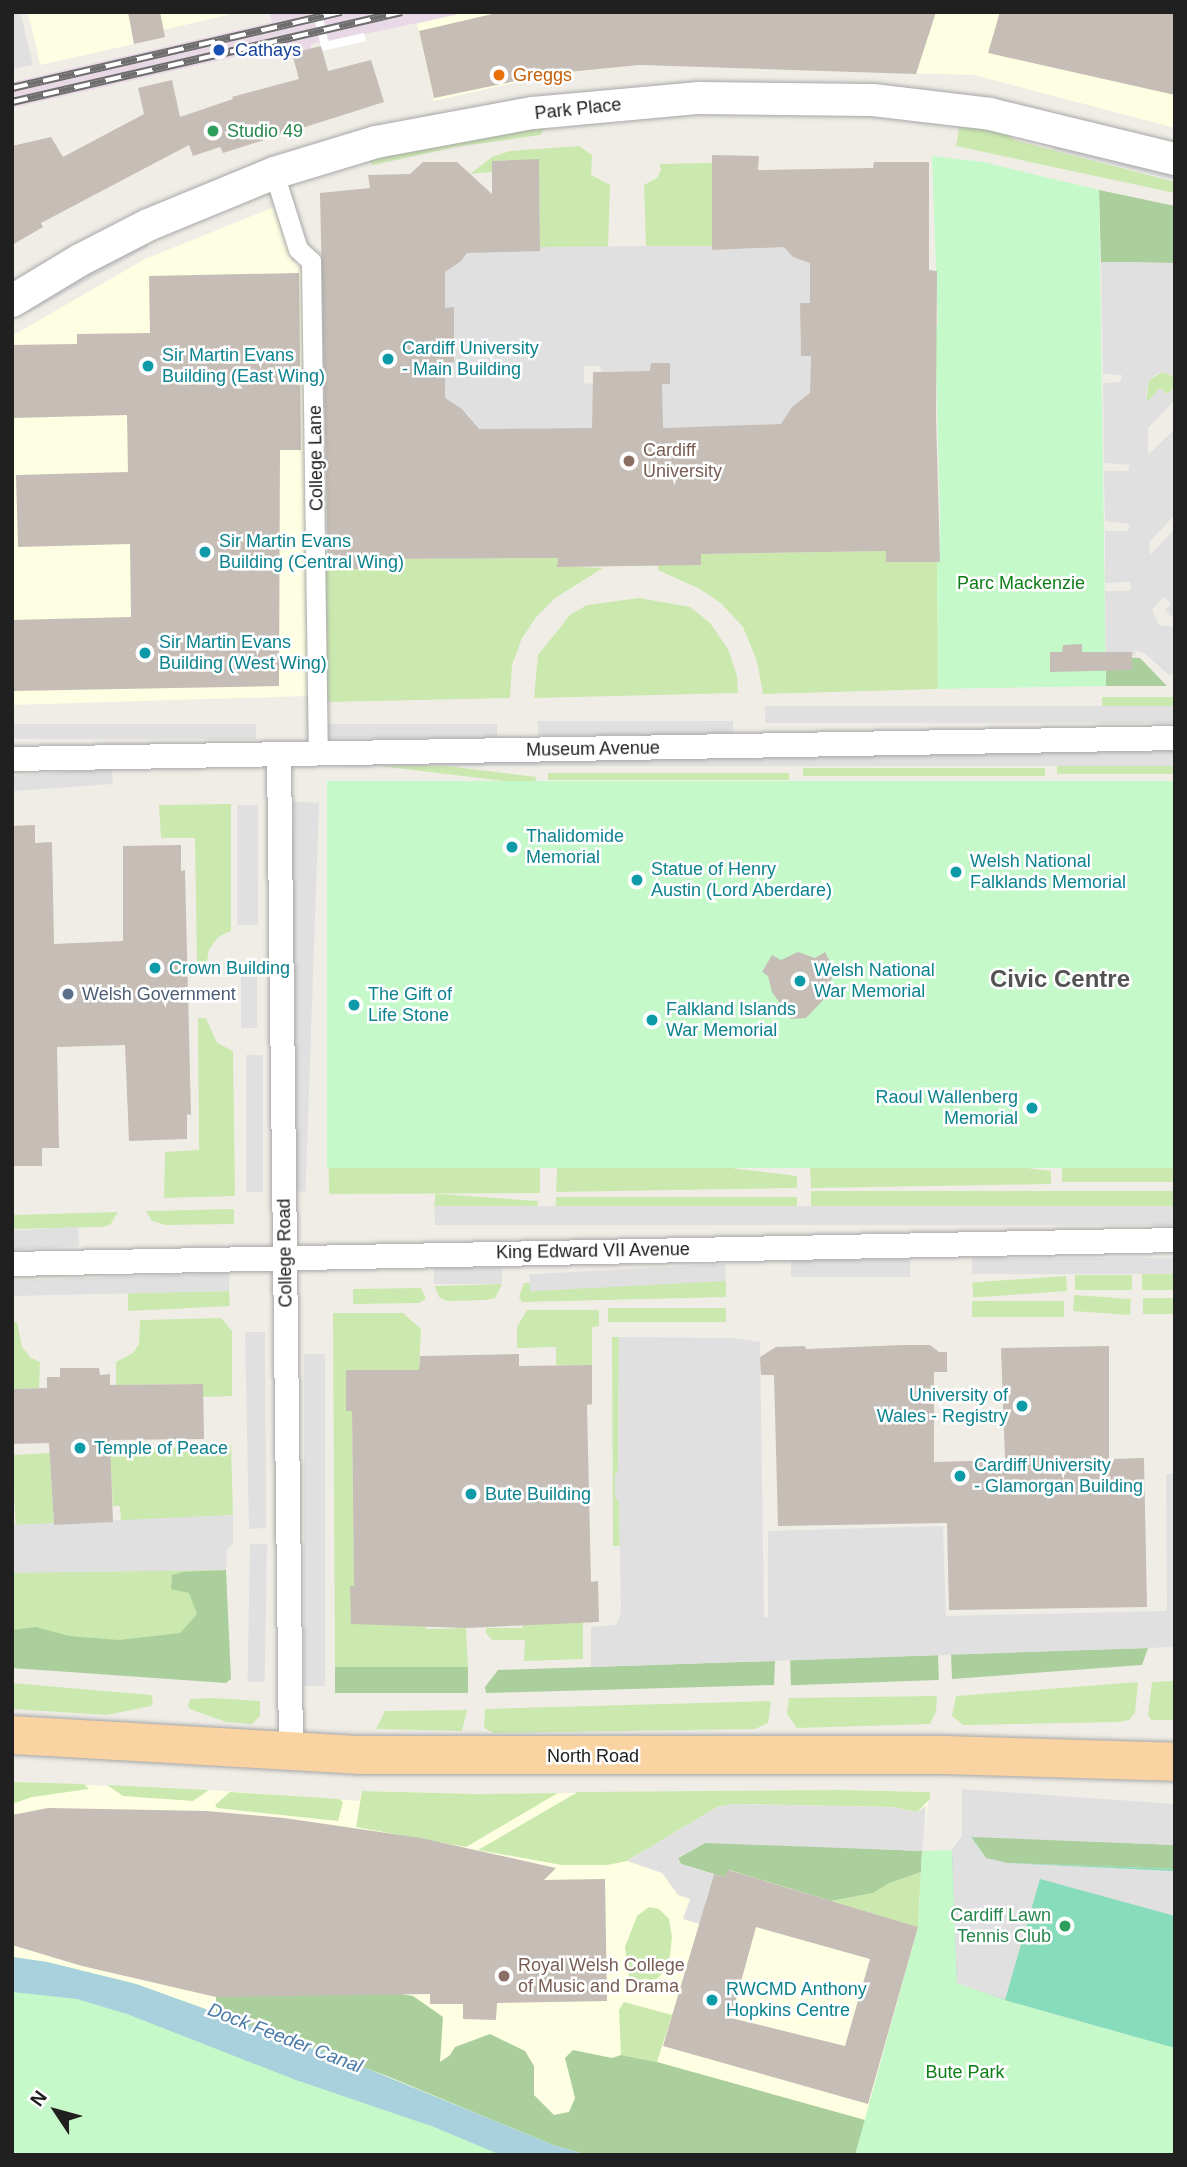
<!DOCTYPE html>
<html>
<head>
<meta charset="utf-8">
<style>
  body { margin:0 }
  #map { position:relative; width:1187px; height:2167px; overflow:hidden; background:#f0ede7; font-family:Arial,sans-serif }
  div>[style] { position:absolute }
  .industrial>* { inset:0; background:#e9d9e6 }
  .education>* { inset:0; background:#fefee2 }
  .grass>* { inset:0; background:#cbe9ae; transform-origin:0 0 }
  .forest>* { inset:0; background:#abcf9c; transform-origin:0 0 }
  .park>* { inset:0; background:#c5f9c9; transform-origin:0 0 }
  .pitch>* { inset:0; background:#87ddbb }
  .parking>* { inset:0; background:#e0e0e0; transform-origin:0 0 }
  .water>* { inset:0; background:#a8d1dd }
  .pier>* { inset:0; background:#fff }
  .building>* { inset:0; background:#c5bdb6 }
  .roads { filter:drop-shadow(0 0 2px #a7a7a7) drop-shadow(0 0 2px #a7a7a7) }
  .pedestrian>* { height:19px; margin:-9.5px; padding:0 9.5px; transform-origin:9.5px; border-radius:9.5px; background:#fff }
  .minor>* { height:24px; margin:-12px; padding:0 12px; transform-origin:12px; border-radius:12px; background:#fff }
  .tertiary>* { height:32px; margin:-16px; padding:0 16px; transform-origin:16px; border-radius:16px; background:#fff }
  .primary>* { height:38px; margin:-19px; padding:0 19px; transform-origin:19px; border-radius:19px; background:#fad3a2 }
  .rail>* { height:8px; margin-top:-4px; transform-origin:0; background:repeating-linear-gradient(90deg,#fff 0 16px,#6e6e6e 0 32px); box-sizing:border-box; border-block:2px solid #6e6e6e }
  .dots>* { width:19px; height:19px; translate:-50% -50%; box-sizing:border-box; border:4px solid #fff; border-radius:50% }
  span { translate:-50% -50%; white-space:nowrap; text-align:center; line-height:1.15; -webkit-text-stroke:5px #fff; paint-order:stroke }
  .transit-label { font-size:18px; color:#164399 }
  .left { translate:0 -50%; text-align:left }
  .food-label { font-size:18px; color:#c56008 }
  .street-label { font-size:18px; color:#202020 }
  .leisure-label { font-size:18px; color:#27864d }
  .right { translate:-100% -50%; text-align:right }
  .culture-label { font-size:18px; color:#0d838f }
  .education-label { font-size:18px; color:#785e54 }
  .park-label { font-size:18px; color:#0e7e17 }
  .service-label { font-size:18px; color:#4e5e75 }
  .water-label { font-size:19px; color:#4a7aa7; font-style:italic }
  .district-label { font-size:24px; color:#535353; font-weight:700 }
  .frame { position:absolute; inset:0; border:14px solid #202020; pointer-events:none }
  .north { position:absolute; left:21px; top:2076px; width:70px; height:70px; -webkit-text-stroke:5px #fff; paint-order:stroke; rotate:306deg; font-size:19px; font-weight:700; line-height:28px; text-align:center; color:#202020 }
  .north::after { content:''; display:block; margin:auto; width:24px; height:32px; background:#202020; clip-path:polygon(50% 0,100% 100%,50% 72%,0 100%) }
</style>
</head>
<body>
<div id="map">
  <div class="industrial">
    <i style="clip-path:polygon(275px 12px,313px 12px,320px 42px,311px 44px,311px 48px,292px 53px,280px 55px,278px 47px,12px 108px,12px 82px,272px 22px,270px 13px)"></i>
    <i style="clip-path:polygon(322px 12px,468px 12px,328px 42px)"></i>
  </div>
  <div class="education">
    <i style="clip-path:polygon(28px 12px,231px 12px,232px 14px,133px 37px,134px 44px,40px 65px)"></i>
    <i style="clip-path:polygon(468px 12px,1175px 12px,1175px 128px,974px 75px,640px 65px,549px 75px,434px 101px,417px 24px)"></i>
    <i style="clip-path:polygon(274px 207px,292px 261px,305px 260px,309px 696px,12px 705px,12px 336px,145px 259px)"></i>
    <i style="clip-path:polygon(12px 1782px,209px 1790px,359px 1801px,362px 1791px,478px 1794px,841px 1790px,930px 1792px,922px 1840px,918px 1927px,855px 2155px,587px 2155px,136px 1984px,47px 1962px,12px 1957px)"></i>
  </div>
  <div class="grass">
    <i style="clip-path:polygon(960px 123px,1002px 130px,1014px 140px,1175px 182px,1175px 193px,956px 146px)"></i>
    <i style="clip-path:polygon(545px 127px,540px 135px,455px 147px,373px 165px,367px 158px)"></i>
    <i style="clip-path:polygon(579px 146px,592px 155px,591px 175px,610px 185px,608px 247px,540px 247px,539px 160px,492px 161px,492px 172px,470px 174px,492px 157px,510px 151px)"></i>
    <i style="clip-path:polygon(712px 163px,712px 246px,646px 246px,644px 185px,657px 178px,661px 170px,659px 164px)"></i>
    <i style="clip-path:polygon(1162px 372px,1175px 377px,1175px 387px,1167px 394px,1146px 402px,1149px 380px)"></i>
    <i style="clip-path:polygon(886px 551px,887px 562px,937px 562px,938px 689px,763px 694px,757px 661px,743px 627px,722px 604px,700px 589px,658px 570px,658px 565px,701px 565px,701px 554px)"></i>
    <i style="clip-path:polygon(558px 558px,557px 566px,603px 568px,555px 598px,537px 616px,522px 638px,512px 665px,510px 698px,327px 702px,326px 569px,371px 569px,373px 559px)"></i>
    <i style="clip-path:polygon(639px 598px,690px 607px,710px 623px,728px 649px,737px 676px,738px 693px,534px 698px,538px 655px,570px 615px,587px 605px)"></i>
    <i style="left:1102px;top:697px;width:73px;height:10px"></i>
    <i style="left:1175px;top:766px;width:8px;height:118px;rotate:90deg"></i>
    <i style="left:1045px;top:768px;width:8px;height:242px;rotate:90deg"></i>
    <i style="left:789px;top:773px;width:7px;height:241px;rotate:90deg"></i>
    <i style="left:536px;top:777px;width:8px;height:208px;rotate:97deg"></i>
    <i style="clip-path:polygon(231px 804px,231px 931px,218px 937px,209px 950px,206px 967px,197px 967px,195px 838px,161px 838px,159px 805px)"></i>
    <i style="clip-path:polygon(327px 999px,540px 1145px,540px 1193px,329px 1194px)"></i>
    <i style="clip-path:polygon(198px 1018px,206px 1018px,217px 1043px,233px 1051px,235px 1196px,164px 1198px,165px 1152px,199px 1150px)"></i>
    <i style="left:1175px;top:1130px;width:52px;height:113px;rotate:90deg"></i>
    <i style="clip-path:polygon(809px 1142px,1051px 1171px,1051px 1184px,811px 1188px)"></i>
    <i style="clip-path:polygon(558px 1147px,797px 1176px,797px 1188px,556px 1192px)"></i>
    <i style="left:1175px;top:1191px;width:15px;height:364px;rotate:90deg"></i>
    <i style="left:797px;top:1197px;width:16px;height:241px;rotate:90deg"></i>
    <i style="left:538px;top:1201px;width:16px;height:103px;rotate:94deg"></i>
    <i style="clip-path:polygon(234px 1209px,234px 1224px,166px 1225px,152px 1221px,146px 1211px)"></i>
    <i style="clip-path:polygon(118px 1212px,110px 1225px,101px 1227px,12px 1229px,12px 1215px)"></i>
    <i style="left:1175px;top:1274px;width:16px;height:33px;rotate:90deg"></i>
    <i style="left:1132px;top:1275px;width:15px;height:57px;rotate:90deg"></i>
    <i style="left:1066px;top:1276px;width:15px;height:94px;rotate:86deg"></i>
    <i style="clip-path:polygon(726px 1281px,726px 1297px,522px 1302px,519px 1297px,524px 1283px)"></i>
    <i style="clip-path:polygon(502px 1284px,495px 1298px,486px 1300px,447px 1301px,439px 1297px,435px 1286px)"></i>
    <i style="clip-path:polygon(421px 1288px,426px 1298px,420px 1303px,353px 1304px,353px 1289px)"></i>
    <i style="clip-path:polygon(229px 1291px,230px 1306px,128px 1311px,128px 1293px)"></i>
    <i style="left:1175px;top:1298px;width:16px;height:32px;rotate:90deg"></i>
    <i style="left:1131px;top:1299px;width:16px;height:57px;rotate:94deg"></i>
    <i style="left:1064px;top:1301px;width:16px;height:92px;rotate:90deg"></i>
    <i style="left:726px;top:1308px;width:14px;height:118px;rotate:90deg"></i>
    <i style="clip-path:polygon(527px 1310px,599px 1310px,599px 1326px,592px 1327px,592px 1365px,556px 1365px,556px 1347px,517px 1348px,517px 1327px)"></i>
    <i style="clip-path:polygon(333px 1313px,403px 1313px,421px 1329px,419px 1370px,346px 1370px,346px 1411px,352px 1411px,354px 1586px,350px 1586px,425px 1625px,426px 1629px,466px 1628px,468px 1668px,335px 1667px)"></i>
    <i style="clip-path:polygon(221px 1318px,232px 1331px,232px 1396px,203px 1397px,203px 1384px,116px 1385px,116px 1362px,133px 1353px,139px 1344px,140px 1320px)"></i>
    <i style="clip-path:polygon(12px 1322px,17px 1322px,22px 1347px,31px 1358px,40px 1362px,39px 1388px,12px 1389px)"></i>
    <i style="clip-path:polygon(612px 1337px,619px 1337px,618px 1471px,615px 1475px,619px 1502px,620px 1546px,613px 1546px)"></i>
    <i style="clip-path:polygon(231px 1445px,233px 1515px,121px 1522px,120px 1506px,113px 1506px,110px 1450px)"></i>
    <i style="left:50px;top:1453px;width:72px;height:38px;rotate:87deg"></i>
    <i style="left:226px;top:1570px;width:86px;height:214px;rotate:93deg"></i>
    <i style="clip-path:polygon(583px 1622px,583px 1659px,524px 1661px,525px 1640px,492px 1640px,486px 1633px,486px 1628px,522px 1628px,523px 1623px)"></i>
    <i style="clip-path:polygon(1175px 1681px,1175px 1720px,1151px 1720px,1148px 1715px,1152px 1682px)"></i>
    <i style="clip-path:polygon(1138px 1682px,1135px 1713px,1129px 1720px,1118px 1722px,963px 1725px,952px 1716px,956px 1696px)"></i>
    <i style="clip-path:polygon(12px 1683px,151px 1695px,153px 1702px,151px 1706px,107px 1715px,12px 1709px)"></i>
    <i style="clip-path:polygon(937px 1696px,936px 1712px,930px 1724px,797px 1728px,787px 1714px,789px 1698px)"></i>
    <i style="clip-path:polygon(213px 1698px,260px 1701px,260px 1716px,252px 1724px,226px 1722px,190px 1709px,188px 1706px,190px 1699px)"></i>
    <i style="clip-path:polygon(771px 1701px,768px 1723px,755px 1729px,494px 1733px,484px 1728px,485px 1709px)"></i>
    <i style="clip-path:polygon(467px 1710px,462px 1731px,376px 1729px,385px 1711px)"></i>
    <i style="clip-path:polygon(12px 1782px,84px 1784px,89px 1789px,32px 1797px,12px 1804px)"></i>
    <i style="clip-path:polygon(107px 1785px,209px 1790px,193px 1801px,123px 1796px)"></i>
    <i style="clip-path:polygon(841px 1790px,930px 1792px,930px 1799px,917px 1812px,891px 1807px,732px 1804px,717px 1807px,627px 1861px,607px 1865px,562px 1865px,478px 1850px,578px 1792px)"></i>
    <i style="clip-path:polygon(362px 1791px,478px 1794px,558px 1793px,466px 1847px,356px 1827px)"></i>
    <i style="clip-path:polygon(230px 1792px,339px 1799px,343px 1802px,338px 1821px,217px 1808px,215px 1805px)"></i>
    <i style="clip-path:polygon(921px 1872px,918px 1927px,831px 1901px,873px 1893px,890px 1883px)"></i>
    <i style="clip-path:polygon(649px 1907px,659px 1909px,669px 1919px,672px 1937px,670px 1956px,662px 1974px,651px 1984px,639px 1986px,629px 1977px,625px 1947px,637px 1916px)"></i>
    <i style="clip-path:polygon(624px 2002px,672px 2015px,657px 2062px,621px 2055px,619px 2010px)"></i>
  </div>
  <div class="forest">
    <i style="clip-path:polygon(1099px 190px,1175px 206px,1175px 263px,1101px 262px)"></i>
    <i style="clip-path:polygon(1106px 656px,1140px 658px,1167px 686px,1106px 686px)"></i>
    <i style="clip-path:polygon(226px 1570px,231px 1679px,226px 1683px,12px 1668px,12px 1630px,36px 1627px,69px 1636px,119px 1640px,180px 1633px,197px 1614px,189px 1593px,171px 1589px,172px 1575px,182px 1572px)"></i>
    <i style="clip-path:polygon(1148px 1648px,1142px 1665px,952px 1679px,951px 1654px)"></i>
    <i style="left:938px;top:1655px;width:25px;height:148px;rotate:88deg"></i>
    <i style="clip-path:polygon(775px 1661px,774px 1685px,486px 1693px,485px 1687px,498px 1670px)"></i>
    <i style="left:335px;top:1667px;width:133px;height:26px"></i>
    <i style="clip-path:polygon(971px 1836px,1175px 1845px,1175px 1869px,1007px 1863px,986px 1858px)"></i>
    <i style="clip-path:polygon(726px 1842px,922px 1851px,921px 1872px,890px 1883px,873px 1893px,831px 1901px,729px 1870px,725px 1877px,714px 1874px,681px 1864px,678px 1858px,705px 1843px)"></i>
    <i style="clip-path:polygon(401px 1994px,413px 1996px,443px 2017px,440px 2062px,450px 2055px,455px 2047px,490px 2034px,525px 2051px,534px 2066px,534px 2095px,554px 2115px,569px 2112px,575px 2098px,565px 2058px,573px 2050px,612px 2058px,621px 2055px,657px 2062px,883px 2125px,1065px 2155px,587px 2155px,553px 2145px,387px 2076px,216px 2014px,216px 1997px,221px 1995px)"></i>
  </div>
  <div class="park">
    <i style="clip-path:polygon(932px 156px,983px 162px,1099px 190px,1106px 686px,938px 689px,937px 562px,940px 561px,940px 515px,935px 325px,938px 325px)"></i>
    <i style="left:1175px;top:781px;width:387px;height:848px;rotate:90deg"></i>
    <i style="clip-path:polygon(952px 1850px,957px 1983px,1004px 2000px,1175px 2048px,1175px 2155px,855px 2155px,918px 1927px,922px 1851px)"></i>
    <i style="clip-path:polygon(12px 1957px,47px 1962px,136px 1984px,336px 2056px,553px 2145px,587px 2155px,12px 2155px)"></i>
  </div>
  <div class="pitch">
    <i style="clip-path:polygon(971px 1836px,986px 1858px,1007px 1863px,1175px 1869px,1175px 2048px,1004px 2000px,957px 1982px,952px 1850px,962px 1837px)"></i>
  </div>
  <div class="parking">
    <i style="clip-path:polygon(12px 12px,20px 12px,33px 65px,12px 69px)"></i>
    <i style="left:1054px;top:142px;width:125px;height:8px;rotate:14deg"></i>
    <i style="clip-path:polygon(785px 238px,810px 260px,810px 303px,800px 303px,801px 356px,811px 356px,810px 397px,792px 407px,785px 424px,663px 428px,650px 371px,601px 371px,600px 366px,584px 366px,584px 383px,593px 384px,592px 428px,472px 429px,470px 417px,462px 409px,445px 402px,445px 363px,454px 362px,454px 308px,445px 308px,445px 269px,461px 261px,470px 243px,540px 251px,540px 247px,646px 246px,712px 246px,713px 250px,760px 248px)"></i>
    <i style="clip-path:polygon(145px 239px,148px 247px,30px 312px,26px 306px)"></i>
    <i style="clip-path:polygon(1101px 262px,1175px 263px,1175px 377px,1162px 372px,1156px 374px,1149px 380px,1146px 395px,1147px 402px,1160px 388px,1167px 394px,1175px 387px,1175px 400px,1148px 428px,1148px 455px,1175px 429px,1175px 515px,1149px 542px,1150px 555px,1175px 529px,1175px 614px,1171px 617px,1165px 610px,1171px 603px,1164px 597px,1152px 610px,1159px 625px,1175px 627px,1175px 672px,1170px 676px,1144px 653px,1136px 651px,1135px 656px,1106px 656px,1105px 591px,1129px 591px,1131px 588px,1130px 582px,1105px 583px,1105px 531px,1127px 531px,1130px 524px,1105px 521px,1104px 471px,1128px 471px,1130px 465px,1104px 463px,1103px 383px,1120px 382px,1122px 375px,1103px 374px)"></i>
    <i style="left:1175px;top:706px;width:17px;height:410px;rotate:90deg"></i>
    <i style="left:733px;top:721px;width:14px;height:195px;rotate:90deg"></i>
    <i style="left:256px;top:724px;width:15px;height:244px;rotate:90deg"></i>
    <i style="left:497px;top:724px;width:14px;height:173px;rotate:90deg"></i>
    <i style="left:1175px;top:750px;width:16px;height:835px;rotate:90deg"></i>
    <i style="left:112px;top:769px;width:15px;height:100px;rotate:86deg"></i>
    <i style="left:294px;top:802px;width:25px;height:389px;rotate:2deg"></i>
    <i style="left:237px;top:805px;width:21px;height:120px"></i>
    <i style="left:241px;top:961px;width:16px;height:67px"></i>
    <i style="left:246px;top:1055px;width:17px;height:137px"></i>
    <i style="left:1175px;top:1206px;width:19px;height:740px;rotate:90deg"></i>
    <i style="left:78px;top:1227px;width:19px;height:66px;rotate:87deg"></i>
    <i style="left:1175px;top:1258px;width:16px;height:203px;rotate:90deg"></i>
    <i style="left:910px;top:1260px;width:17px;height:119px;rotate:90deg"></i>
    <i style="left:725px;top:1264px;width:17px;height:196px;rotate:87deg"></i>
    <i style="left:502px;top:1268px;width:16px;height:68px;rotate:90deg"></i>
    <i style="clip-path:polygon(229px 1273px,229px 1291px,12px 1296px,12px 1281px)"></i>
    <i style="clip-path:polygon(245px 1332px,265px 1332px,266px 1528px,249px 1529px)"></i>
    <i style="clip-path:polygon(619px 1337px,733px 1338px,760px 1342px,764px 1617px,768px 1617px,768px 1531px,943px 1526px,946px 1616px,1167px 1611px,1166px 1474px,1175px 1474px,1175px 1647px,591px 1667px,591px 1627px,616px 1625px,621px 1613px,619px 1502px,615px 1497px,615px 1475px,618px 1471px)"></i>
    <i style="left:325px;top:1354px;width:332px;height:21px;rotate:90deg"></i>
    <i style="clip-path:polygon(233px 1515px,233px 1544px,227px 1549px,226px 1570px,12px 1573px,12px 1525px)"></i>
    <i style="left:267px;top:1544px;width:138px;height:17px;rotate:91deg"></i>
    <i style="clip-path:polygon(962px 1789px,1175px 1804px,1175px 1845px,971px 1837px,986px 1858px,1007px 1863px,1175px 1871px,1175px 1916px,1040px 1879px,1005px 2000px,957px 1983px,952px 1850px,962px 1837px)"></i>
    <i style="clip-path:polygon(732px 1804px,891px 1807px,917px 1812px,926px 1806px,922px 1851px,705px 1843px,678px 1858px,681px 1864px,714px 1874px,705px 1903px,710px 1927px,683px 1919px,690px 1899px,678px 1895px,662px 1873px,627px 1861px,717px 1807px)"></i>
  </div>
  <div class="water">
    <i style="clip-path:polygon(12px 1957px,47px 1962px,136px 1984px,336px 2056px,553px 2145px,587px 2155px,501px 2155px,434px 2127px,296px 2080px,127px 2014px,77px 1999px,12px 1992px)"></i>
  </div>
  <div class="pier">
    <i style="clip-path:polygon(313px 12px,322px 12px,328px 41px,364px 33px,366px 41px,322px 51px)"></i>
  </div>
  <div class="building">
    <i style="clip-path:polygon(128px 12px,160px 12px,165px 37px,134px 44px)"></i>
    <i style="clip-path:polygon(501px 12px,936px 12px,916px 74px,640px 65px,549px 74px,434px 98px,419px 31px)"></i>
    <i style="clip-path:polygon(1000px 12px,1175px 12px,1175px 95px,988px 53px)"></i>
    <i style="clip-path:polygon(321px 46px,328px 71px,371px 60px,384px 102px,223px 153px,220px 147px,193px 156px,189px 145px,41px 223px,43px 227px,12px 245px,12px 146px,51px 137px,63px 157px,144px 114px,138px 88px,172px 80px,180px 117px,233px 99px,232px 97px,299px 79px,292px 53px)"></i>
    <i style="clip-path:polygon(712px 155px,759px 156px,758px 170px,873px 168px,874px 162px,929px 162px,929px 270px,937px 271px,936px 417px,940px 562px,886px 562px,886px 551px,701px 554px,701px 565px,557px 567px,558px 558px,373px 559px,372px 569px,328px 569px,320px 193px,370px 188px,368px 175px,410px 174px,423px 162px,457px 162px,492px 194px,492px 161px,539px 159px,540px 251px,467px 253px,461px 261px,445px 272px,445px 308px,454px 307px,454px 362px,445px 363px,445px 398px,462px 409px,479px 429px,592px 428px,593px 372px,650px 371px,651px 363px,670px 363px,670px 384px,662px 384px,663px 428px,781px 424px,792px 407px,810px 393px,811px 356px,801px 356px,800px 303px,810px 303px,810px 263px,793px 257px,784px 247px,712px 250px)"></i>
    <i style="clip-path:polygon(299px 273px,301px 450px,280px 450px,279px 686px,12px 691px,12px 620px,131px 617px,130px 544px,18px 547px,16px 475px,128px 472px,127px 415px,13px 418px,12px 345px,77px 344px,77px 334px,150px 333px,149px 276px)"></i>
    <i style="clip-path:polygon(1082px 644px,1082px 652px,1132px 652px,1132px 670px,1050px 672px,1050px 652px,1062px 652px,1063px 645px)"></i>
    <i style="clip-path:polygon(35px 825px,35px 843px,52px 842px,54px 944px,123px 941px,123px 846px,181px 845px,181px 871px,185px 870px,191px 1115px,187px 1114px,187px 1139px,129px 1141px,125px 1045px,57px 1047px,59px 1148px,42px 1148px,42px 1166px,12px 1166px,12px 826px)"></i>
    <i style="clip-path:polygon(798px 952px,815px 958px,825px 952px,834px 969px,827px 996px,806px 1018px,790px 1019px,790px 1010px,779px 1002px,772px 992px,768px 976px,762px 972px,772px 955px,781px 960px)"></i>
    <i style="clip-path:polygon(903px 1345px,930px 1345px,939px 1352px,947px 1352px,947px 1372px,934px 1372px,934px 1462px,1005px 1460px,1001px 1348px,1109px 1346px,1109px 1459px,1144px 1458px,1147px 1607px,949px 1610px,947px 1523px,778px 1526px,774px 1375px,761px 1375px,760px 1357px,776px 1347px,804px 1346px,807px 1349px)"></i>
    <i style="clip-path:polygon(519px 1354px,519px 1366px,592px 1365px,592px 1404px,587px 1405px,591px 1582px,598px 1581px,599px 1622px,466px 1628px,351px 1624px,350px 1586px,354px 1586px,352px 1411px,346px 1411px,346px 1370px,419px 1370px,420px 1356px)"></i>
    <i style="clip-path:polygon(60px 1368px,99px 1368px,100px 1375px,110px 1374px,110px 1385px,203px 1384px,204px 1439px,110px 1440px,113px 1522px,54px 1525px,49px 1443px,12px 1444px,12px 1389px,47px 1388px,47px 1377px,60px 1377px)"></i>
    <i style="clip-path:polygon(48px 1808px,207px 1811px,284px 1818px,421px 1838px,556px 1868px,544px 1880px,605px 1879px,607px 2001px,497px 2003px,496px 2020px,463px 2019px,463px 2004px,430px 2004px,430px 1994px,216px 1997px,82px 1966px,12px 1945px,12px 1815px)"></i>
    <i style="clip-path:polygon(evenodd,728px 1870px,918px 1927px,868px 2104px,663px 2046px,714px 1874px,725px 1877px,728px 1870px,756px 1927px,870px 1959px,845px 2046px,731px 2018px,756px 1927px)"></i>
  </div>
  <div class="roads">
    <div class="pedestrian">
      <i style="left:274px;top:173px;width:80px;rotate:72.5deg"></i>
      <i style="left:298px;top:249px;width:18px;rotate:43deg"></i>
      <i style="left:311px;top:261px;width:492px;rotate:89.2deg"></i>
    </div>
    <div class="minor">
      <i style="left:279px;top:754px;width:998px;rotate:89.31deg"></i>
      <i style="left:12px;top:759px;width:1163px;rotate:-1.03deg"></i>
      <i style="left:12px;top:1264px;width:1163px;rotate:-1.18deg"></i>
    </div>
    <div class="tertiary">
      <i style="left:12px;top:301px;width:79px;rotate:-31.1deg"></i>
      <i style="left:80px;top:260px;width:76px;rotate:-27.2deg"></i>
      <i style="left:148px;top:225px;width:136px;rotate:-22.4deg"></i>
      <i style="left:274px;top:173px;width:107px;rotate:-16.9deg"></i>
      <i style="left:376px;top:142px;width:160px;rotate:-10.5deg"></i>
      <i style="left:533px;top:113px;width:167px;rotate:-5.2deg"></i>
      <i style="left:699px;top:98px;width:174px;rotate:0.7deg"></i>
      <i style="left:873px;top:100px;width:118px;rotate:6.8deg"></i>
      <i style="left:990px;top:114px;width:190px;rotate:13.7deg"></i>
    </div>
    <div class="primary">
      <i style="left:12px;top:1735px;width:348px;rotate:3.3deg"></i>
      <i style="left:359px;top:1755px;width:585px"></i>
      <i style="left:944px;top:1755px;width:231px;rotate:1.7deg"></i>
    </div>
  </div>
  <div class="rail">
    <i style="left:12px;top:88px;width:338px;rotate:-13deg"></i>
    <i style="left:12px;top:102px;width:400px;rotate:-13deg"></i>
  </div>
  <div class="dots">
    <i style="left:219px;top:50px;background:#1a4fb4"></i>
    <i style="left:499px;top:75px;background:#e8710a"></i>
    <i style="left:213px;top:131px;background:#2e9e5b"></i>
    <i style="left:388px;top:359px;background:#0f9aa8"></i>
    <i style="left:148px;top:366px;background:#0f9aa8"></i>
    <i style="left:629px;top:461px;background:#8d6e63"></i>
    <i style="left:205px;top:552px;background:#0f9aa8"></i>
    <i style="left:145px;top:653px;background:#0f9aa8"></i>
    <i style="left:512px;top:847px;background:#0f9aa8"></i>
    <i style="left:956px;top:872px;background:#0f9aa8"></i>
    <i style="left:637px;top:880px;background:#0f9aa8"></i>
    <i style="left:155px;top:968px;background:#0f9aa8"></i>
    <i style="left:800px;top:981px;background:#0f9aa8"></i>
    <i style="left:68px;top:994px;background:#5c6f8a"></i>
    <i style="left:354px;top:1005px;background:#0f9aa8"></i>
    <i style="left:652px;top:1020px;background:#0f9aa8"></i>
    <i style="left:1032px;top:1108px;background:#0f9aa8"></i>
    <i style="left:1022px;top:1406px;background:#0f9aa8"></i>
    <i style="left:80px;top:1448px;background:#0f9aa8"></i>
    <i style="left:960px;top:1476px;background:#0f9aa8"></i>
    <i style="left:471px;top:1494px;background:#0f9aa8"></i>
    <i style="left:1065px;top:1926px;background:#2e9e5b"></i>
    <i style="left:504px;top:1976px;background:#8d6e63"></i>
    <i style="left:712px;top:2000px;background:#0f9aa8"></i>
  </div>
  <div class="transit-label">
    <span class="left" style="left:235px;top:50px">Cathays</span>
  </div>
  <div class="food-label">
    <span class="left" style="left:513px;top:75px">Greggs</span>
  </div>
  <div class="street-label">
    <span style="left:578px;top:109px;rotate:-6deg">Park Place</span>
    <span style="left:316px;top:458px;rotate:-91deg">College Lane</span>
    <span style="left:593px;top:749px;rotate:-1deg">Museum Avenue</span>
    <span style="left:593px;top:1251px;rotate:-1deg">King Edward VII Avenue</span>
    <span style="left:285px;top:1253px;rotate:-91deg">College Road</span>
    <span style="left:593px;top:1756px">North Road</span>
  </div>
  <div class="leisure-label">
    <span class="left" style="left:227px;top:131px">Studio 49</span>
    <span class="right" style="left:1051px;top:1926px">Cardiff Lawn<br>Tennis Club</span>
  </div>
  <div class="culture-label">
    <span class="left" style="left:402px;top:359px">Cardiff University<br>- Main Building</span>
    <span class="left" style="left:162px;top:366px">Sir Martin Evans<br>Building (East Wing)</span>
    <span class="left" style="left:219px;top:552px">Sir Martin Evans<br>Building (Central Wing)</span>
    <span class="left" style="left:159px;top:653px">Sir Martin Evans<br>Building (West Wing)</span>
    <span class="left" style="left:526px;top:847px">Thalidomide<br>Memorial</span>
    <span class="left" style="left:970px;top:872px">Welsh National<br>Falklands Memorial</span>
    <span class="left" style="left:651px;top:880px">Statue of Henry<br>Austin (Lord Aberdare)</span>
    <span class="left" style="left:169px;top:968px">Crown Building</span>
    <span class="left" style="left:814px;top:981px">Welsh National<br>War Memorial</span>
    <span class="left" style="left:368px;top:1005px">The Gift of<br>Life Stone</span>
    <span class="left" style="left:666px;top:1020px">Falkland Islands<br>War Memorial</span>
    <span class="right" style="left:1018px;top:1108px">Raoul Wallenberg<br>Memorial</span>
    <span class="right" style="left:1008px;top:1406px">University of<br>Wales - Registry</span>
    <span class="left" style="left:94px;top:1448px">Temple of Peace</span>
    <span class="left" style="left:974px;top:1476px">Cardiff University<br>- Glamorgan Building</span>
    <span class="left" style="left:485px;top:1494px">Bute Building</span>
    <span class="left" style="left:726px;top:2000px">RWCMD Anthony<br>Hopkins Centre</span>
  </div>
  <div class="education-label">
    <span class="left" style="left:643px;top:461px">Cardiff<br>University</span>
    <span class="left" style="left:518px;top:1976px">Royal Welsh College<br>of Music and Drama</span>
  </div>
  <div class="park-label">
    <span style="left:1021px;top:583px">Parc Mackenzie</span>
    <span style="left:965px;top:2072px">Bute Park</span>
  </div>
  <div class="service-label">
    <span class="left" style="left:82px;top:994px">Welsh Government</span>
  </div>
  <div class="water-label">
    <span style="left:285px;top:2038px;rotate:21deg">Dock Feeder Canal</span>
  </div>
  <div class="district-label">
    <span style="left:1060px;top:979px">Civic Centre</span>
  </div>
  <div class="frame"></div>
  <div class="north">N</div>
</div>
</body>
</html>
